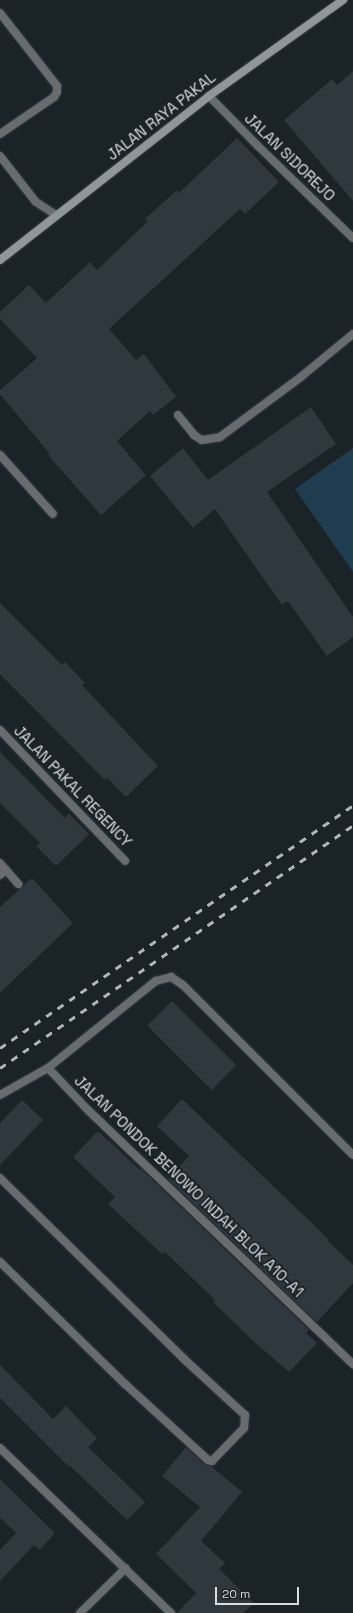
<!DOCTYPE html>
<html>
<head>
<meta charset="utf-8">
<style>
  body { margin:0 }
  #map { position:relative; width:353px; height:1613px; overflow:hidden; background:#1a2328; font-family:"Space Grotesk",sans-serif }
  div>[style] { position:absolute }
  .green>* { inset:0; background:#203d4f }
  .building>* { inset:0; background:#2f383e; transform-origin:0 0 }
  .roads { filter:drop-shadow(0 0 1px #353d42) drop-shadow(0 0 1px #353d42) }
  .service>* { height:8px; margin:-4px; padding:0 4px; transform-origin:4px; border-radius:4px; background:#686c6f }
  .minor>* { height:8px; margin:-4px; padding:0 4px; transform-origin:4px; border-radius:4px; background:#686c6f }
  .secondary>* { height:8px; margin:-4px; padding:0 4px; transform-origin:4px; border-radius:4px; background:#90979c }
  .rail>* { height:3px; margin-top:-1.5px; transform-origin:0; background:repeating-linear-gradient(90deg,#afb5b9 0 7px,transparent 0 14px) }
  span { translate:-50% -50%; white-space:nowrap; text-align:center; line-height:1.15; -webkit-text-stroke:4px #1a2328; paint-order:stroke }
  .street-label { font-size:15px; color:#d9dee2 }
  .scale { position:absolute; left:215px; top:1587px; width:84px; height:18px; box-sizing:border-box; border:2px solid #d9dee2; border-top:0; padding-left:5px; font-size:12px; line-height:14px; white-space:nowrap; color:#d9dee2; -webkit-text-stroke:3px #1a2328; paint-order:stroke }
</style>
</head>
<body>
<div id="map">
  <div class="green">
    <i style="clip-path:polygon(353px 448px,353px 572px,295px 489px)"></i>
  </div>
  <div class="building">
    <i style="clip-path:polygon(353px 71px,353px 201px,284px 120px,332px 79px,337px 85px)"></i>
    <i style="clip-path:polygon(237px 138px,279px 182px,245px 214px,240px 209px,109px 329px,136px 360px,144px 354px,176px 397px,153px 415px,150px 411px,117px 441px,146px 475px,101px 515px,48px 455px,50px 454px,0 394px,0 390px,37px 358px,0 319px,0 312px,29px 285px,46px 303px,90px 262px,97px 270px,147px 222px,145px 219px,177px 190px,179px 193px)"></i>
    <i style="clip-path:polygon(311px 407px,336px 444px,267px 492px,353px 617px,353px 637px,327px 656px,288px 601px,282px 605px,215px 509px,193px 528px,150px 476px,183px 448px,208px 480px)"></i>
    <i style="clip-path:polygon(0 603px,62px 665px,65px 662px,85px 683px,82px 685px,158px 766px,126px 797px,107px 778px,105px 780px,0 674px)"></i>
    <i style="clip-path:polygon(0 752px,65px 818px,69px 814px,89px 834px,56px 866px,36px 846px,40px 843px,0 803px)"></i>
    <i style="clip-path:polygon(32px 878px,73px 923px,0 993px,0 907px)"></i>
    <i style="left:172px;top:1001px;width:91px;height:35px;rotate:45deg"></i>
    <i style="clip-path:polygon(182px 1099px,313px 1224px,329px 1240px,328px 1241px,353px 1265px,353px 1283px,317px 1322px,168px 1179px,189px 1156px,157px 1126px)"></i>
    <i style="clip-path:polygon(22px 1100px,43px 1120px,0 1165px,0 1123px)"></i>
    <i style="clip-path:polygon(98px 1131px,140px 1170px,141px 1169px,309px 1330px,306px 1333px,317px 1343px,289px 1372px,252px 1340px,213px 1302px,215px 1300px,165px 1252px,162px 1254px,108px 1204px,115px 1197px,73px 1157px)"></i>
    <i style="clip-path:polygon(0 1365px,53px 1419px,66px 1406px,97px 1438px,88px 1447px,145px 1502px,127px 1520px,69px 1465px,68px 1466px,0 1398px)"></i>
    <i style="clip-path:polygon(186px 1447px,204px 1464px,211px 1466px,242px 1492px,201px 1541px,225px 1563px,219px 1569px,254px 1603px,243px 1613px,177px 1613px,196px 1593px,156px 1554px,200px 1507px,162px 1476px)"></i>
    <i style="clip-path:polygon(0 1479px,55px 1533px,40px 1550px,34px 1545px,0 1581px,0 1550px,16px 1533px,0 1518px)"></i>
  </div>
  <div class="roads">
    <div class="service">
      <i style="left:0;top:13px;width:93px;rotate:52deg"></i>
      <i style="left:57px;top:86px;width:6px;rotate:90deg"></i>
      <i style="left:57px;top:92px;width:6px;rotate:121deg"></i>
      <i style="left:54px;top:97px;width:65px;rotate:145.6deg"></i>
      <i style="left:0;top:156px;width:58px;rotate:52deg"></i>
      <i style="left:36px;top:202px;width:24px;rotate:33deg"></i>
    </div>
    <div class="minor">
      <i style="left:209px;top:96px;width:70px;rotate:45.6deg"></i>
      <i style="left:258px;top:146px;width:132px;rotate:44.1deg"></i>
      <i style="left:178px;top:415px;width:26px;rotate:51deg"></i>
      <i style="left:194px;top:435px;width:9px;rotate:32deg"></i>
      <i style="left:202px;top:440px;width:18px;rotate:-9deg"></i>
      <i style="left:220px;top:437px;width:102px;rotate:-36.6deg"></i>
      <i style="left:302px;top:376px;width:66px;rotate:-39.5deg"></i>
      <i style="left:0;top:455px;width:79px;rotate:48.1deg"></i>
      <i style="left:0;top:730px;width:181px;rotate:46.3deg"></i>
      <i style="left:0;top:863px;width:28px;rotate:49deg"></i>
      <i style="left:0;top:875px;width:8px;rotate:-40deg"></i>
      <i style="left:48px;top:1068px;width:139px;rotate:-38.9deg"></i>
      <i style="left:156px;top:981px;width:16px;rotate:-15deg"></i>
      <i style="left:171px;top:977px;width:14px;rotate:34deg"></i>
      <i style="left:183px;top:985px;width:240px;rotate:45deg"></i>
      <i style="left:0;top:1095px;width:55px;rotate:-29.4deg"></i>
      <i style="left:48px;top:1068px;width:59px;rotate:46.4deg"></i>
      <i style="left:89px;top:1111px;width:366px;rotate:43.8deg"></i>
      <i style="left:0;top:1178px;width:258px;rotate:44.5deg"></i>
      <i style="left:184px;top:1359px;width:83px;rotate:42.6deg"></i>
      <i style="left:245px;top:1415px;width:13px;rotate:94deg"></i>
      <i style="left:244px;top:1428px;width:46px;rotate:134.1deg"></i>
      <i style="left:212px;top:1461px;width:4px;rotate:-166deg"></i>
      <i style="left:208px;top:1460px;width:113px;rotate:-137.5deg"></i>
      <i style="left:125px;top:1384px;width:175px;rotate:-135.7deg"></i>
      <i style="left:0;top:1448px;width:238px;rotate:44deg"></i>
      <i style="left:80px;top:1613px;width:64px;rotate:-44.4deg"></i>
    </div>
    <div class="secondary">
      <i style="left:0;top:260px;width:266px;rotate:-38.1deg"></i>
      <i style="left:209px;top:96px;width:165px;rotate:-35.6deg"></i>
    </div>
  </div>
  <div class="rail">
    <i style="left:0;top:1048px;width:429px;rotate:-34.5deg"></i>
    <i style="left:0;top:1068px;width:429px;rotate:-34.5deg"></i>
  </div>
  <div class="street-label">
    <span style="left:161px;top:116px;rotate:-38deg">JALAN RAYA PAKAL</span>
    <span style="left:290px;top:157px;rotate:44deg">JALAN SIDOREJO</span>
    <span style="left:73px;top:786px;rotate:46deg">JALAN PAKAL REGENCY</span>
    <span style="left:189px;top:1186px;rotate:44deg">JALAN PONDOK BENOWO INDAH BLOK A10-A1</span>
  </div>
  <div class="scale">20 m</div>
</div>
</body>
</html>
